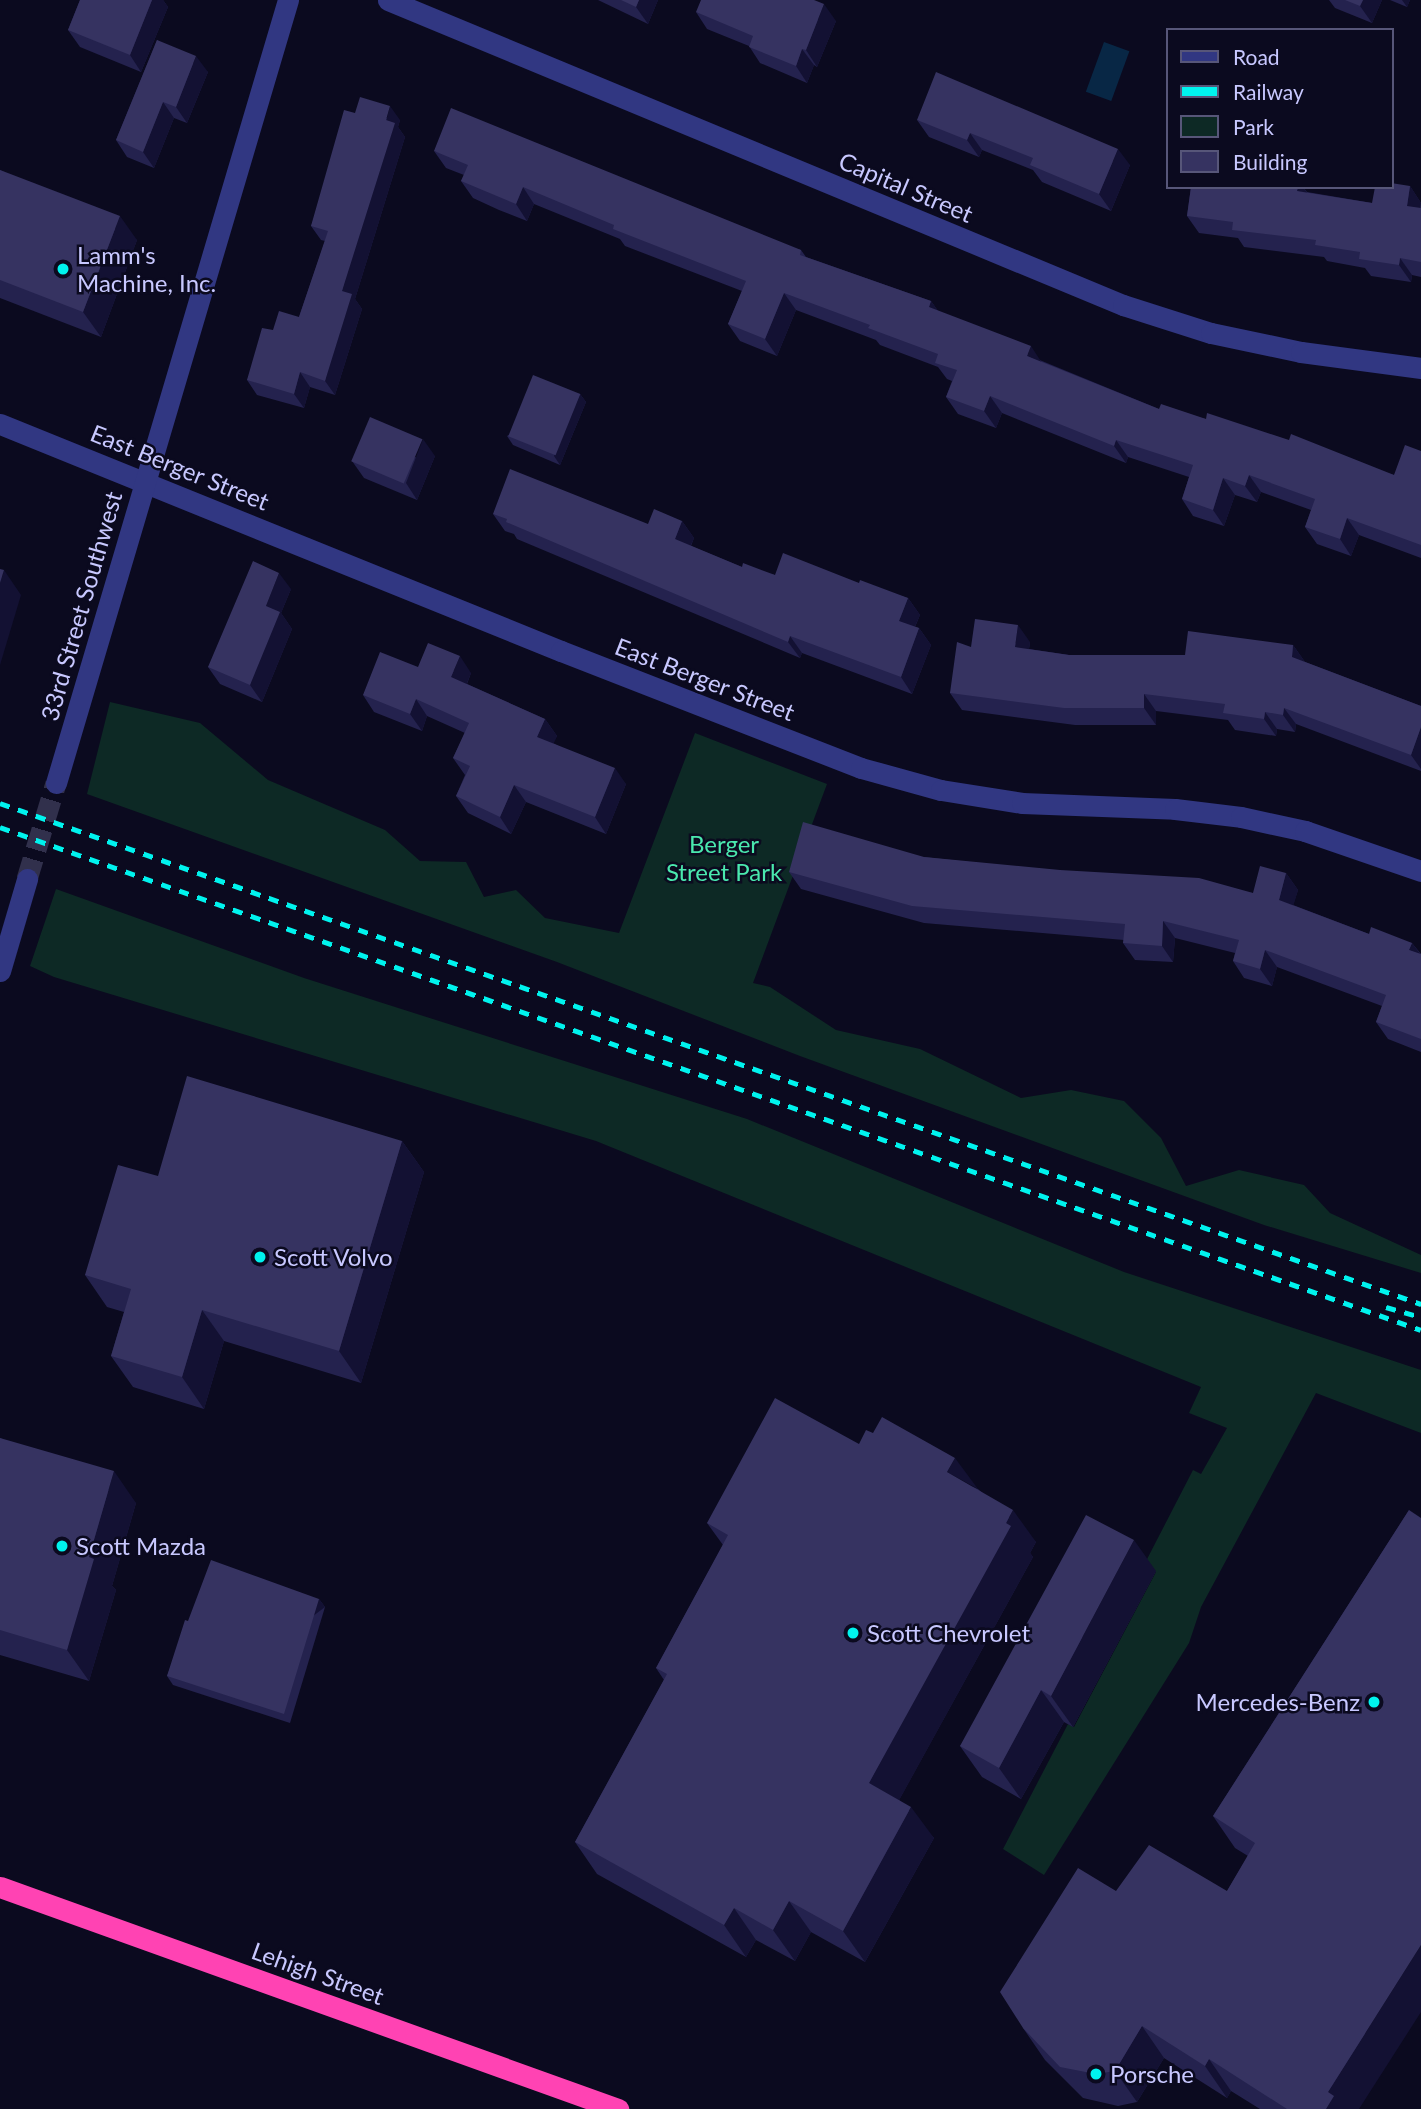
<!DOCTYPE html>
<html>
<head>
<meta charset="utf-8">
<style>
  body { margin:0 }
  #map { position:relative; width:1421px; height:2109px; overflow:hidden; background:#0b0a1f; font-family:Lato,sans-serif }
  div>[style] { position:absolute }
  .green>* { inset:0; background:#0d2925 }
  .water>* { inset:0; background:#082745; transform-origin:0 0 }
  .street-tunnel>* { height:21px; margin-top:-10.5px; transform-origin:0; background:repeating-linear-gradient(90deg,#31304c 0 21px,transparent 0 31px) }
  .street>* { height:21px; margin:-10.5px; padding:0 10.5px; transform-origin:10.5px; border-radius:10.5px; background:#313782 }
  .highway>* { height:21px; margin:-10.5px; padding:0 10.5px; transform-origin:10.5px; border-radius:10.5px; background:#ff43b3 }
  .rail>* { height:5px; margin-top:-2.5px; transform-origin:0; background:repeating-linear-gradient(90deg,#00f3ee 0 10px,transparent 0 19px) }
  .wall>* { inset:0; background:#24224e }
  .shaded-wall>* { inset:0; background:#131133; transform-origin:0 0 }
  .building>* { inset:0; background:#363361; transform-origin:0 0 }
  .dots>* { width:19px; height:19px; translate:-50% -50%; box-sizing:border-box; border:4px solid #0b0a1f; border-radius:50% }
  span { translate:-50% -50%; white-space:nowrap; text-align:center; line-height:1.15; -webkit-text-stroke:5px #0b0a1f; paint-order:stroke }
  .street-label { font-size:24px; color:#c8c8ff }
  .poi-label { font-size:24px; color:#c8c8ff }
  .left { translate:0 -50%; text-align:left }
  .right { translate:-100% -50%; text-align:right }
  .park-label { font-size:24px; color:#4ae8ae }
  .legend { position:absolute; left:1166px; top:28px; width:228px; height:161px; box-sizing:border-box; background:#0b0a1f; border:2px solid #575679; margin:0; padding:9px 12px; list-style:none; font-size:21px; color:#c8c8ff }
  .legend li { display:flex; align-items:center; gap:14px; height:35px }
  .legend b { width:35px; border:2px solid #575679 }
</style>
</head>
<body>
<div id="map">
  <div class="green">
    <i style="clip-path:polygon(110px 702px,200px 723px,268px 780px,385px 830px,420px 861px,466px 862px,484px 897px,516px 890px,545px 918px,619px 933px,695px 733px,827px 784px,753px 983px,770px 987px,836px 1030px,920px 1049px,1021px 1098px,1071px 1090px,1124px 1101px,1161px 1138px,1186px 1186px,1239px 1170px,1304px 1185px,1330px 1213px,1421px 1255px,1421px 1273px,1264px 1225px,800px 1056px,557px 962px,87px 794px)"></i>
    <i style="clip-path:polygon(56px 889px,304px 978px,747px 1119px,1124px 1272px,1421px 1370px,1421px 1433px,1316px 1393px,1201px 1607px,1189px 1643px,1044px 1875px,1003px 1849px,1068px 1724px,1074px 1727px,1156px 1572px,1144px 1565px,1193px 1470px,1201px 1474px,1227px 1428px,1189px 1413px,1201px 1387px,596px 1141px,54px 977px,30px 966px)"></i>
  </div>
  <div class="water">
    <i style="left:1104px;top:42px;width:27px;height:53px;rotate:20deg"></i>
  </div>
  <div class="street-tunnel">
    <i style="left:27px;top:879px;width:100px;rotate:-73.2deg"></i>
  </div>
  <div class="street">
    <i style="left:388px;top:0;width:796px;rotate:22.54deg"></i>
    <i style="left:1123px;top:305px;width:92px;rotate:17.7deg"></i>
    <i style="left:1211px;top:333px;width:92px;rotate:11.9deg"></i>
    <i style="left:1301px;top:352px;width:121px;rotate:7.6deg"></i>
    <i style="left:0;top:424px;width:605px;rotate:22.03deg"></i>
    <i style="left:561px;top:651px;width:322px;rotate:21.3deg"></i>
    <i style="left:861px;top:768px;width:83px;rotate:15.4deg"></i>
    <i style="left:941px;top:790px;width:82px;rotate:9.1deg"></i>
    <i style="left:1022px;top:803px;width:153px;rotate:2.2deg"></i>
    <i style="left:1175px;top:809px;width:66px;rotate:6.9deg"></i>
    <i style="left:1241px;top:817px;width:66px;rotate:12.3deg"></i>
    <i style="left:1305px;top:831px;width:123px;rotate:19deg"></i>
    <i style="left:56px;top:783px;width:817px;rotate:-73.5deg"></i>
    <i style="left:0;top:971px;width:96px;rotate:-73.6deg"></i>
  </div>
  <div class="highway">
    <i style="left:0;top:1887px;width:657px;rotate:19.76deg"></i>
  </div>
  <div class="rail">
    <i style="left:0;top:803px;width:1507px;rotate:19.42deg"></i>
    <i style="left:0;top:827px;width:1507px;rotate:19.49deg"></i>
    <i style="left:1386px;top:1307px;width:36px;rotate:16deg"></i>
  </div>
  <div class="wall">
    <i style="clip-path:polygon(80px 0,163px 0,168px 7px,141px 72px,80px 47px,68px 30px)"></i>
    <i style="clip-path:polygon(598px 0,658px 0,648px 24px)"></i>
    <i style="clip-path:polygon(1329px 0,1382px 0,1372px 23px,1335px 8px)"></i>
    <i style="clip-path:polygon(1390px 0,1410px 0,1407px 7px)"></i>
    <i style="clip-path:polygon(696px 12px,836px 21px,817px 67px,814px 65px,807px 83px,760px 63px,749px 46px,707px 29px)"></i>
    <i style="clip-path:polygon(157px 40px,208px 72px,187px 123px,174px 118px,154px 168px,127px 157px,116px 140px)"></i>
    <i style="clip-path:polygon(355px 113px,400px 120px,398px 127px,405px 137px,355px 299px,362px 309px,335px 395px,310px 387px,304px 408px,257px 395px,247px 380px,273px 330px,299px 317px,325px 241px,321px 240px,311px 226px)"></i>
    <i style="clip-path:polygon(917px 120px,1130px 165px,1111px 211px,1042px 182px,1033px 170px,982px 150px,979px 157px,929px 137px)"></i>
    <i style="clip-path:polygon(434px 151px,801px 250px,806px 257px,931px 301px,938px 311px,1042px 361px,1159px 409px,1206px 419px,1394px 475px,1421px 451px,1421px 558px,1359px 535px,1351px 556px,1317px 544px,1305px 527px,1311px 510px,1261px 492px,1257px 502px,1235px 495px,1224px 526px,1193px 516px,1182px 499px,1189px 477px,1128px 457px,1126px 463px,1002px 413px,996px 428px,958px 414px,946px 397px,952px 381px,947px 379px,938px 367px,880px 345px,876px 340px,796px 310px,777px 356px,740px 341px,728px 324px,742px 291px,625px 246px,620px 239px,534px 204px,527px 221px,499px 210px,473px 198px,461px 181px,464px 175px,446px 168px)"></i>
    <i style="clip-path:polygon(0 170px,137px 240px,101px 337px,0 298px)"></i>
    <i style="clip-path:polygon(1410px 186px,1421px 203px,1421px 277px,1412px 275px,1411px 282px,1371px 276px,1365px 268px,1327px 261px,1324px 257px,1244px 247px,1238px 238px,1199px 233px,1187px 216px,1191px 187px,1303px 187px,1307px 192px,1372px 203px)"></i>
    <i style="clip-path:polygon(580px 394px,586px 402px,560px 465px,513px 445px,507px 436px)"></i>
    <i style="clip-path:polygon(435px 456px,417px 500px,364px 478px,352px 461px)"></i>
    <i style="clip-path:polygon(493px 514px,648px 524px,682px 521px,694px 538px,691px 546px,742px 567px,775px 575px,859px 583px,908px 598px,920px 615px,915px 627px,919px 628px,931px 645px,912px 694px,802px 653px,800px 658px,517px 539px,514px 534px,505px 531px)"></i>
    <i style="clip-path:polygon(291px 589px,281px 613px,292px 629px,262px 702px,220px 684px,208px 667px)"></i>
    <i style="clip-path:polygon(1030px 642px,1029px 649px,1069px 655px,1185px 655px,1293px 645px,1305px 662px,1421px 706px,1421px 771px,1296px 724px,1295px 732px,1277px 729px,1276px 736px,1235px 730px,1228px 720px,1156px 711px,1156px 725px,1075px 725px,962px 710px,950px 693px,971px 647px)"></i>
    <i style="clip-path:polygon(418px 667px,471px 673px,467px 684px,545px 719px,557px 736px,553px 743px,626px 784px,606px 834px,526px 802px,511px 834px,468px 813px,456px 796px,465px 775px,453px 758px,465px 733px,427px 716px,422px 731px,374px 712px,363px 695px)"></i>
    <i style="clip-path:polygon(924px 857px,1253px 893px,1286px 873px,1298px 890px,1293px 905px,1369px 934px,1412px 943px,1421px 954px,1421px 1052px,1388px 1039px,1376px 1022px,1382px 1006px,1277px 967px,1272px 986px,1244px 978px,1233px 961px,1235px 953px,1175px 938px,1173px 962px,1135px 960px,1123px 943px,1124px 940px,924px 923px,801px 889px,789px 872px)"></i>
    <i style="clip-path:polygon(402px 1141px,424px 1172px,361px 1383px,224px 1341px,204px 1409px,133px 1387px,111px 1356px,124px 1312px,107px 1307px,85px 1275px,158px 1176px)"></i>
    <i style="clip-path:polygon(0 1438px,136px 1503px,112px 1586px,116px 1590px,89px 1681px,0 1655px)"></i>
    <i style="clip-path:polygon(859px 1444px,978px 1489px,1036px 1542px,1030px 1553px,1033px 1557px,899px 1800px,934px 1838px,865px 1962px,811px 1932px,795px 1961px,756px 1940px,746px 1957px,597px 1874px,575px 1842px,664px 1680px,656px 1668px,723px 1545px,707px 1523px)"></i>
    <i style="clip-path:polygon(1409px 1510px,1359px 2109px,1260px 2109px,1231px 2091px,1227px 2098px,1164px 2058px,1137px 2102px,1118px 2106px,1083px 2098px,1045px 2060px,1023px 2028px,1116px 1891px,1227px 1891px,1248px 1856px,1235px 1848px,1213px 1816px)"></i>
    <i style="clip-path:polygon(1156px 1571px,1073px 1727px,1064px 1722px,1021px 1799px,982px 1777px,960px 1746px)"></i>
    <i style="clip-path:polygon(319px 1599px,325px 1607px,290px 1723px,173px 1685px,167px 1676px,188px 1621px)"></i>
  </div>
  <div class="shaded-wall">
    <i style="clip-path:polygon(152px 0,163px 0,168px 7px,141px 72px,130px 55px)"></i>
    <i style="clip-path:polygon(639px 0,658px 0,648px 24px,636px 7px)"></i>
    <i style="clip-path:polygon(1363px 0,1382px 0,1372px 23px,1360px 6px)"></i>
    <i style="clip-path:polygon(1402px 0,1410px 0,1407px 7px)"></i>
    <i style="clip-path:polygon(824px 4px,836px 21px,817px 67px,806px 50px)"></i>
    <i style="clip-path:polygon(802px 49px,814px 65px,807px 83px,796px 66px)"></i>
    <i style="clip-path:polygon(196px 56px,208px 72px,187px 123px,176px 107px)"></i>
    <i style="clip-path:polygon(163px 102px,174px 118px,154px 168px,143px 152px)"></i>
    <i style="clip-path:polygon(390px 106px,400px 120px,398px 127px,405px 137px,355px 299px,362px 309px,335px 395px,325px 381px,342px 291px)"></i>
    <i style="clip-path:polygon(970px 133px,982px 150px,979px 157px,967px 140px)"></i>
    <i style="clip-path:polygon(1118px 149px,1130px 165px,1111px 211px,1099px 194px)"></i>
    <i style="clip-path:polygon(1410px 186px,1421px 203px,1418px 223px,1407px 206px)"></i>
    <i style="clip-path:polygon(523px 187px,534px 204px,527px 221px,516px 204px)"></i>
    <i style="clip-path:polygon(1298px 187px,1303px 187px,1310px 197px,1297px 191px)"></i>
    <i style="clip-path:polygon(120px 216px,137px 240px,101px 337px,83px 312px)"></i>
    <i style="clip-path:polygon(1400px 258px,1412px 275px,1411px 282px,1399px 265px)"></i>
    <i style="clip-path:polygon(784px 293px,796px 310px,777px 356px,765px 339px)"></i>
    <i style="clip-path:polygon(931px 301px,943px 318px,929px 307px)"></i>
    <i style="clip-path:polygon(1031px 346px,1042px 363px,1027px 356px)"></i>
    <i style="clip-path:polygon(300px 372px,310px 387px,304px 408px,294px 394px)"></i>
    <i style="clip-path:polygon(580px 394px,586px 402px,560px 465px,554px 456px)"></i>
    <i style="clip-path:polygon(990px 396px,1002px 413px,996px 428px,984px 411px)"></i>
    <i style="clip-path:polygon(423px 439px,435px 456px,417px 500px,406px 483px)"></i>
    <i style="clip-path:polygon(1116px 440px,1128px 457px,1126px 463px,1114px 446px)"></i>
    <i style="clip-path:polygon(1249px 475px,1261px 492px,1257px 502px,1245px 486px)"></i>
    <i style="clip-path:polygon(1223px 478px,1235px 495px,1224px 526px,1213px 510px)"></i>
    <i style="clip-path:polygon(1347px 518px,1359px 535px,1351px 556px,1340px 539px)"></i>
    <i style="clip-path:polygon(682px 521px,694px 538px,686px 556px,675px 539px)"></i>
    <i style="clip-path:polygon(4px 570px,21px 595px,0 665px,0 583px)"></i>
    <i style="clip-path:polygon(279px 573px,291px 589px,281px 613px,292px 629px,262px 702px,250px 685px,266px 606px)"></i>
    <i style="clip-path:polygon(908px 598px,920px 615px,910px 638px,899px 621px)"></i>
    <i style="clip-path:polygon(1018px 625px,1030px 642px,1027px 664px,1015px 647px)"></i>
    <i style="clip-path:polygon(919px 628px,931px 645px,912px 694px,901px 677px)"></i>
    <i style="clip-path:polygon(790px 636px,802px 653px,800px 658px,788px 642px)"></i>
    <i style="clip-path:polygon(1293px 645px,1305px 662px,1303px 674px,1292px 657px)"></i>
    <i style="clip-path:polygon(460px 656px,471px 673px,463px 693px,451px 677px)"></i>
    <i style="clip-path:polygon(1144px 694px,1156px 711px,1156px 725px,1144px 708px)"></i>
    <i style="clip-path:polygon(416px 699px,427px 716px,422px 731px,410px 714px)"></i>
    <i style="clip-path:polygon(1284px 708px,1296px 724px,1295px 732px,1283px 715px)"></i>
    <i style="clip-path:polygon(1265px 712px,1277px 729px,1276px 736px,1264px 719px)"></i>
    <i style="clip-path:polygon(545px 719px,557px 736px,549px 754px,537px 737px)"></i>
    <i style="clip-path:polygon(1421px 727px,1421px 769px,1411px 755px)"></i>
    <i style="clip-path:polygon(615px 768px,626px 784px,606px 834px,595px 817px)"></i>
    <i style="clip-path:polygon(514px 785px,526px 802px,511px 834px,500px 817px)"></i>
    <i style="clip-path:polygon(1286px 873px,1298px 890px,1290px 917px,1279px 900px)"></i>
    <i style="clip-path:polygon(1163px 921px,1175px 938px,1173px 962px,1162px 946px)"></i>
    <i style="clip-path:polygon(1412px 943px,1421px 955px,1409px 950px)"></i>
    <i style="clip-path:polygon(1265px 950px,1277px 967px,1272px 986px,1260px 969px)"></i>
    <i style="clip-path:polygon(402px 1141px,424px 1172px,361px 1383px,339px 1351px)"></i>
    <i style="clip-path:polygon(202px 1310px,224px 1341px,204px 1409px,182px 1377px)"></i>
    <i style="clip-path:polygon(955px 1458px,978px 1489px,947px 1472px)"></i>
    <i style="clip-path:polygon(114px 1471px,136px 1503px,112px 1586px,116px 1590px,89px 1681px,67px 1650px,89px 1557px)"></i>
    <i style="clip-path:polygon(1013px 1510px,1036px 1542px,1030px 1553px,1033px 1557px,891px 1815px,869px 1783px)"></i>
    <i style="clip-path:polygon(1134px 1540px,1156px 1571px,1073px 1727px,1051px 1696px)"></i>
    <i style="left:319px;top:1599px;width:10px;height:120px;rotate:53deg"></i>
    <i style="clip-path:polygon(1041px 1690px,1064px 1722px,1021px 1799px,999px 1768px)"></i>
    <i style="clip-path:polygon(911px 1807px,934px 1838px,865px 1962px,843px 1931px)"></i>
    <i style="clip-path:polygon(789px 1901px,811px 1932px,795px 1961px,773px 1930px)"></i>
    <i style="clip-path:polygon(734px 1908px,756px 1940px,746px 1957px,724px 1925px)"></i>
    <i style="clip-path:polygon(1421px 1945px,1421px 2012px,1359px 2109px,1326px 2109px,1328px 2092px)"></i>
    <i style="clip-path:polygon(1142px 2026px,1164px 2058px,1137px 2102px,1115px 2071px)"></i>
    <i style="clip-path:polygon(1209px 2059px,1231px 2091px,1227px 2098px,1205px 2066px)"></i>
  </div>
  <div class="building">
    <i style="clip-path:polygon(80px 0,152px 0,130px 55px,68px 30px)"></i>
    <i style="clip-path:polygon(621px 0,639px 0,636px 7px)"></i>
    <i style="clip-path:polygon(701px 0,814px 0,824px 4px,806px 50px,802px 49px,796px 66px,749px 47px,753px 36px,696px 12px)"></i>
    <i style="clip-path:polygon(1345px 0,1363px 0,1360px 6px)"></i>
    <i style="clip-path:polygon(157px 40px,196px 56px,176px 107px,163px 102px,143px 152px,116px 140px)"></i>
    <i style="clip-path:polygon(936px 72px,1118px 149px,1099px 194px,1030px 165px,1033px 158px,970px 133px,967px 140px,917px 120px)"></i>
    <i style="clip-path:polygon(360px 97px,390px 106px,386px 120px,395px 123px,342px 291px,352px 294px,325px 381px,300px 372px,294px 394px,247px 380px,262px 328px,273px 330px,279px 311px,299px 317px,328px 231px,311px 226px,344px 110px,355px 113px)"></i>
    <i style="clip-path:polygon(451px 108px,801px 250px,800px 255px,931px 301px,929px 307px,1031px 346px,1027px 356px,1159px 409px,1161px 404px,1206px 419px,1207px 413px,1289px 440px,1291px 434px,1394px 475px,1405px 445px,1421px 451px,1421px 545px,1347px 518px,1340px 539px,1305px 527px,1315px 499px,1249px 475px,1245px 486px,1223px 478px,1213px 510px,1182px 499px,1193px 465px,1116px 440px,1114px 446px,990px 396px,984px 411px,946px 397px,957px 370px,935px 363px,938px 354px,868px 328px,870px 325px,784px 293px,765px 339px,728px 324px,746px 281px,613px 229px,614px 225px,523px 187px,516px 204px,461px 181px,468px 165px,434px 151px)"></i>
    <i style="clip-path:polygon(0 170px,120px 216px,83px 312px,0 280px)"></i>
    <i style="clip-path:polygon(1391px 183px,1410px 186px,1407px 206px,1421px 208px,1421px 262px,1400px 258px,1399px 265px,1359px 259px,1360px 252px,1315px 245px,1316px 240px,1232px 230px,1233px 222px,1187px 216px,1191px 187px,1298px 187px,1297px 191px,1372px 203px,1375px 187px,1391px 187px)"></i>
    <i style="left:533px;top:375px;width:51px;height:66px;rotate:22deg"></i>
    <i style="left:370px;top:417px;width:57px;height:48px;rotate:23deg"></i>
    <i style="clip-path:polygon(510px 469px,648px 524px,654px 509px,682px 521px,675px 539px,742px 567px,743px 563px,775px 575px,783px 553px,859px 583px,860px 580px,908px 598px,899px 621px,919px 628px,901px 677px,790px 636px,788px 642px,506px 522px,507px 519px,493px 514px)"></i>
    <i style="clip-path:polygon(253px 561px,279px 573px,266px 606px,280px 612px,250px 685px,208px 667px)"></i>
    <i style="clip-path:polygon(0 569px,4px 570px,0 583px)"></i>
    <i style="clip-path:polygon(975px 619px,1018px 625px,1015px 647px,1069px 655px,1185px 655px,1188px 631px,1293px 645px,1292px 657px,1421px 706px,1421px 727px,1411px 755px,1284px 708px,1283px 715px,1265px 712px,1264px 719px,1223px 713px,1225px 704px,1144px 694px,1144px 708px,1064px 708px,950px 693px,957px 642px,971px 647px)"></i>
    <i style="clip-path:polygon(428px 643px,460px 656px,451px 677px,545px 719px,537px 737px,615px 768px,595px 817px,514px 785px,500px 817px,456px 796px,470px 766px,453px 758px,469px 723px,416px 699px,410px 714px,363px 695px,380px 652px,418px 667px)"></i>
    <i style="clip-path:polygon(803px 822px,924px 857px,1060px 870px,1199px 878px,1253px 893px,1260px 866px,1286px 873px,1279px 900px,1369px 934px,1371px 927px,1412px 943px,1409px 950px,1421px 954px,1421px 1039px,1376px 1022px,1386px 995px,1265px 950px,1260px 969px,1233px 961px,1239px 940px,1163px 921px,1162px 946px,1123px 943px,1125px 924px,912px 906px,789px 872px)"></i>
    <i style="clip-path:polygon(187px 1076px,402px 1141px,339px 1351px,202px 1310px,182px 1377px,111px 1356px,131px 1289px,85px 1275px,118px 1165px,158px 1176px)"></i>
    <i style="clip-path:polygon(775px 1398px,859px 1444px,866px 1430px,873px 1433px,882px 1417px,955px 1458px,947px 1472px,1013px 1510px,1006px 1523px,1011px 1526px,869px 1783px,911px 1807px,843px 1931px,789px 1901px,773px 1930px,734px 1908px,724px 1925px,575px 1842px,667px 1674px,656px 1668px,728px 1535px,707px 1523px)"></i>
    <i style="clip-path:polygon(0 1438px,114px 1471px,89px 1557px,94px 1559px,67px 1650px,0 1630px)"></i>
    <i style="clip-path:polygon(1409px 1510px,1421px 1518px,1421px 1945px,1328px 2092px,1334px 2096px,1326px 2109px,1287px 2109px,1209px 2059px,1205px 2066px,1142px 2026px,1115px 2071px,1096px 2074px,1060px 2067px,1023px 2028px,1000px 1992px,1078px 1868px,1116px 1891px,1149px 1845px,1227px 1891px,1255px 1843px,1213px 1816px)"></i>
    <i style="clip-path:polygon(1086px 1515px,1134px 1540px,1051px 1696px,1041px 1690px,999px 1768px,960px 1746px)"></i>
    <i style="clip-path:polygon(211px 1560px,319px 1599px,284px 1714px,167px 1676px,185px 1620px,188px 1621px)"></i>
  </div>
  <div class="dots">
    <i style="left:63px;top:269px;background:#00f3ee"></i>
    <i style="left:260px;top:1257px;background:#00f3ee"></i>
    <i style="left:62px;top:1546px;background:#00f3ee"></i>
    <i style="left:853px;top:1633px;background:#00f3ee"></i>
    <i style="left:1374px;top:1702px;background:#00f3ee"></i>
    <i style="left:1096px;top:2074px;background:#00f3ee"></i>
  </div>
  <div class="street-label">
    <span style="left:906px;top:187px;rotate:23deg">Capital Street</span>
    <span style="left:180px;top:467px;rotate:22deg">East Berger Street</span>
    <span style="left:81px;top:606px;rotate:-74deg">33rd Street Southwest</span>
    <span style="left:705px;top:679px;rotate:21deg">East Berger Street</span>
    <span style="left:318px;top:1973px;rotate:20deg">Lehigh Street</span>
  </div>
  <div class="poi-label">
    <span class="left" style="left:77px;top:269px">Lamm's<br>Machine, Inc.</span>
    <span class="left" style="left:274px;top:1257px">Scott Volvo</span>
    <span class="left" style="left:76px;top:1546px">Scott Mazda</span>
    <span class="left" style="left:867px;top:1633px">Scott Chevrolet</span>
    <span class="right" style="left:1360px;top:1702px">Mercedes-Benz</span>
    <span class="left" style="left:1110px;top:2074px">Porsche</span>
  </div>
  <div class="park-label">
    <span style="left:724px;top:858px">Berger<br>Street Park</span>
  </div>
  <ul class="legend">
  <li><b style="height:9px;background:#313782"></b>Road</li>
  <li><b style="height:9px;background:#00f3ee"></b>Railway</li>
  <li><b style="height:19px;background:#0d2925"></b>Park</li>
  <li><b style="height:19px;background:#363361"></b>Building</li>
  </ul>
</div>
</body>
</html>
